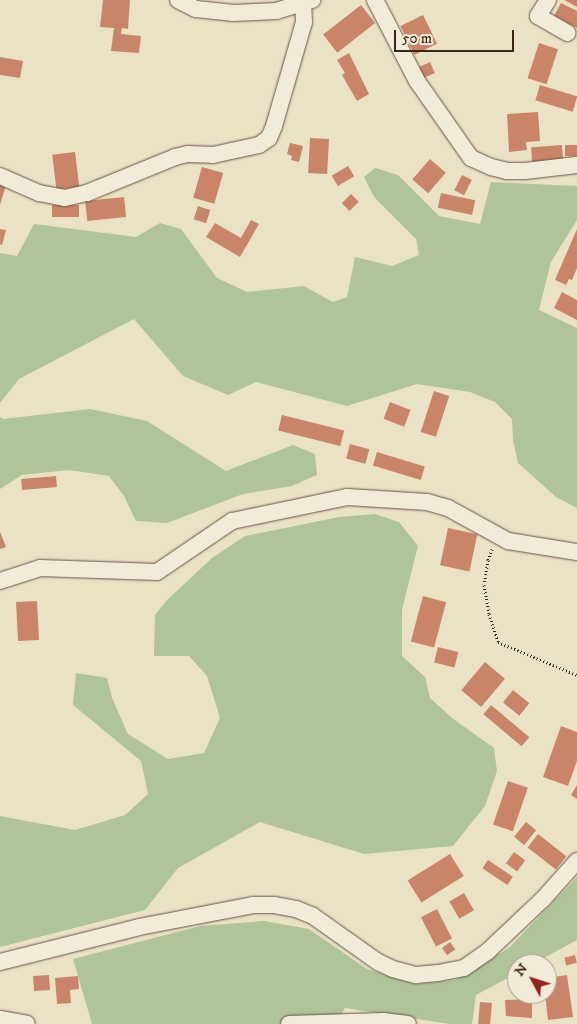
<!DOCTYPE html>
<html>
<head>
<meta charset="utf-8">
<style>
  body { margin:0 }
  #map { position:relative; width:577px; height:1024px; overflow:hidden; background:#eae2c5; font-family:"IM FELL DW Pica",serif }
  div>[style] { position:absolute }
  .green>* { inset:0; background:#b0c49a }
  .building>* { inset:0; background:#ca8568; transform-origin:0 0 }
  .path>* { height:3px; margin-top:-1.5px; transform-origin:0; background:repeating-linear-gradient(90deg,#3c2518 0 1px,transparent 0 3.5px) }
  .roads { filter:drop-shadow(0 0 1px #685443) drop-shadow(0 0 1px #685443) }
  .street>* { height:16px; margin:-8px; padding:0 8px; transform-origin:8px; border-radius:8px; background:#f1ecd9 }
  span { translate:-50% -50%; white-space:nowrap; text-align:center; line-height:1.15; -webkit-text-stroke:5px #f1ecd9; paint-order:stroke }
  .north { position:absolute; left:507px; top:954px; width:50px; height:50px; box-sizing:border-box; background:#f1ecd9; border:1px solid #a99c8c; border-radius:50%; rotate:310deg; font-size:14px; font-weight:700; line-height:20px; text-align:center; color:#3c2518 }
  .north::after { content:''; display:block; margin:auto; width:18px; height:22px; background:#8f2418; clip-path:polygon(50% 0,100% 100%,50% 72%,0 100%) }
  .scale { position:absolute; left:394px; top:30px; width:120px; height:22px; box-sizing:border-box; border:2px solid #3c2518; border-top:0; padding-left:6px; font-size:15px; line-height:18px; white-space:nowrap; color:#3c2518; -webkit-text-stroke:4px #f1ecd9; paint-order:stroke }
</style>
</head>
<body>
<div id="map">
  <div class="green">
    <i style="clip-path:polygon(375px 168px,398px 175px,439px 216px,480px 224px,491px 182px,577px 186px,577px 220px,551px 262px,539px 310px,577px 328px,577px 508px,556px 497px,518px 463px,513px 440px,512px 419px,495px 402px,470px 392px,417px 384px,347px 406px,256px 382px,228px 395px,183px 376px,134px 319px,19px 379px,0 403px,0 253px,17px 256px,34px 224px,136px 237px,160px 223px,181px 229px,217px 278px,247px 292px,304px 286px,333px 302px,347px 297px,355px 257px,392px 266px,419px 255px,416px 239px,374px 197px,364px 177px)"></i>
    <i style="clip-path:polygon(90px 409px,147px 421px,226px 471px,293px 445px,315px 454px,317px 475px,292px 486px,243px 494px,167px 523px,136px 521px,124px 496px,109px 476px,69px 470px,22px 475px,0 489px,0 417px,3px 419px)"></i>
    <i style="clip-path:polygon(375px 514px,399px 522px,418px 546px,402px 610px,402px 656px,425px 677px,430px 698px,452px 718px,494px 748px,497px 771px,485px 806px,453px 846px,364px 854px,260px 822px,178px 868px,145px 910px,0 947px,0 816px,75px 830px,125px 815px,148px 794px,141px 761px,73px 705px,76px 673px,107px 678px,112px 698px,128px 734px,168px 759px,204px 753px,220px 718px,207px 676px,189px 656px,154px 656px,155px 615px,167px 600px,212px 558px,245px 536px,339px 517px)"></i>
    <i style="clip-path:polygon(577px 877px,577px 940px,533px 964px,517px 964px,517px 973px,476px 995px,472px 1024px,450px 1024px,345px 1008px,335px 1024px,92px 1024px,73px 959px,200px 926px,264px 921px,309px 929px,367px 969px,414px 984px,455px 980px,509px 948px)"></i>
  </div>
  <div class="building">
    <i style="clip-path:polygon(103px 0,130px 0,128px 29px,122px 28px,121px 34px,141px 36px,139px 53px,111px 51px,114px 28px,100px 27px)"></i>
    <i style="clip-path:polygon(564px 0,577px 0,577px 7px)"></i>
    <i style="clip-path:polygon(561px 3px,577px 11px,577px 28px,554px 16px)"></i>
    <i style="left:361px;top:5px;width:23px;height:48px;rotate:52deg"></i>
    <i style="left:423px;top:15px;width:32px;height:25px;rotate:64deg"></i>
    <i style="left:539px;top:43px;width:20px;height:37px;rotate:18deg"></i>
    <i style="clip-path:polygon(349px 53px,369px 94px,357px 101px,342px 75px,345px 73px,337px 60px)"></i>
    <i style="clip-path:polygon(0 57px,23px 61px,20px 78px,0 75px)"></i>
    <i style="left:430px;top:62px;width:12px;height:12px;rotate:66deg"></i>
    <i style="left:540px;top:85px;width:39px;height:16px;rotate:17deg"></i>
    <i style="clip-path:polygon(538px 112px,540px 141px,526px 142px,527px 150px,509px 152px,507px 114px)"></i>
    <i style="left:310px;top:138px;width:19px;height:35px;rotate:3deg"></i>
    <i style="clip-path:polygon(290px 143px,303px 146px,299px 162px,291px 160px,292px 156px,287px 154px)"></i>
    <i style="left:562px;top:145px;width:15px;height:31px;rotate:86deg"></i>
    <i style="left:577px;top:145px;width:11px;height:12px;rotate:90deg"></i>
    <i style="left:75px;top:152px;width:35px;height:23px;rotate:83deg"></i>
    <i style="left:430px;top:159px;width:21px;height:27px;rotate:41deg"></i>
    <i style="left:348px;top:166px;width:12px;height:19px;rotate:59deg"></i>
    <i style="left:202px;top:167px;width:22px;height:32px;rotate:16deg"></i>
    <i style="left:462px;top:175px;width:11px;height:17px;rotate:27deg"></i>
    <i style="clip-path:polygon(0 183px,6px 185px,0 205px)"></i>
    <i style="left:441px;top:193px;width:35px;height:15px;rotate:12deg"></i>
    <i style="left:351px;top:194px;width:11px;height:13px;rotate:45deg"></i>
    <i style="left:124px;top:197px;width:20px;height:39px;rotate:84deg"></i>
    <i style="left:52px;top:205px;width:27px;height:12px"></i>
    <i style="left:198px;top:206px;width:13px;height:14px;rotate:18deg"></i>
    <i style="clip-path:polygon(251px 220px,259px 224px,240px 257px,206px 237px,215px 223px,241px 238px)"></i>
    <i style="clip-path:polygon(0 229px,6px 230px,2px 245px,0 244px)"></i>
    <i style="clip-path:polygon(577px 229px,577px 268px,572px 280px,569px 279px,566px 285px,555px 280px)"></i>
    <i style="clip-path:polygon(562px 292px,577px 300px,577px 320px,554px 308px)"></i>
    <i style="left:434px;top:391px;width:16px;height:43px;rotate:18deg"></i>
    <i style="left:390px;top:402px;width:22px;height:18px;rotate:21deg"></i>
    <i style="left:282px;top:415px;width:64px;height:16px;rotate:14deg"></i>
    <i style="left:350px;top:444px;width:20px;height:15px;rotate:15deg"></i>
    <i style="left:377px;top:452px;width:50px;height:14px;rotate:17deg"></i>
    <i style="left:56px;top:476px;width:11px;height:35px;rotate:85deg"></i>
    <i style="left:448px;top:528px;width:30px;height:38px;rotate:12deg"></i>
    <i style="clip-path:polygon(0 532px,6px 547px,0 549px)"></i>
    <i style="left:423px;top:596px;width:24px;height:47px;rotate:15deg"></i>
    <i style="left:37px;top:601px;width:39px;height:21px;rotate:87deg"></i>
    <i style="left:438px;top:647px;width:21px;height:16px;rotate:14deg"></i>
    <i style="left:485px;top:662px;width:26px;height:37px;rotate:40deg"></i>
    <i style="left:513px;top:690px;width:21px;height:16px;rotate:39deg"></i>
    <i style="left:491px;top:705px;width:50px;height:12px;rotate:40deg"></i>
    <i style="clip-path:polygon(561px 726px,577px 732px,577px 761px,568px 786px,543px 777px)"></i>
    <i style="left:508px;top:781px;width:21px;height:46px;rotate:19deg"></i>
    <i style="clip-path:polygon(577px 785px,577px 799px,571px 795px)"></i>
    <i style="left:526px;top:822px;width:13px;height:19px;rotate:39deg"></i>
    <i style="left:538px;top:834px;width:36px;height:17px;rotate:38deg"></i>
    <i style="left:514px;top:852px;width:14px;height:14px;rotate:36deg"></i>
    <i style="left:450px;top:854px;width:26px;height:50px;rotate:58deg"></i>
    <i style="left:488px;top:860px;width:30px;height:10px;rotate:34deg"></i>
    <i style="left:464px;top:893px;width:20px;height:17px;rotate:60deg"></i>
    <i style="left:437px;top:909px;width:33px;height:18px;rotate:63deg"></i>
    <i style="left:450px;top:942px;width:9px;height:10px;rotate:54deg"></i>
    <i style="left:575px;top:955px;width:8px;height:11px;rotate:76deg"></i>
    <i style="left:49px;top:975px;width:15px;height:16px;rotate:86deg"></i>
    <i style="clip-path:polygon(567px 975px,573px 1017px,548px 1020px,545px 994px,547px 994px,547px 978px)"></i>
    <i style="clip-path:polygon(78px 976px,79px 989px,70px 990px,71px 1003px,57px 1004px,55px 978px)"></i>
    <i style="clip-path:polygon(532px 999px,532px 1018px,506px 1016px,505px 1000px)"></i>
    <i style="left:480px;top:1002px;width:12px;height:22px;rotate:5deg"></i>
  </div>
  <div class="path">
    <i style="left:492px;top:549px;width:12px;rotate:110deg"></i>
    <i style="left:488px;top:560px;width:25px;rotate:99deg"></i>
    <i style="left:484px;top:585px;width:29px;rotate:80deg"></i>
    <i style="left:489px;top:614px;width:29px;rotate:72deg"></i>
    <i style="left:498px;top:642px;width:86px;rotate:22.7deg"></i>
  </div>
  <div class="roads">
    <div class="street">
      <i style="left:178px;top:0;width:20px;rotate:27deg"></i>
      <i style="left:196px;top:9px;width:38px;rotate:6deg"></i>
      <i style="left:234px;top:13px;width:42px;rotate:-2.7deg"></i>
      <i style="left:276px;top:11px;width:38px;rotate:-17deg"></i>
      <i style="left:375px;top:0;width:91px;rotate:62.6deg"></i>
      <i style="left:417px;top:81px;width:94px;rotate:55deg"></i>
      <i style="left:471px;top:158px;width:22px;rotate:24deg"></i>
      <i style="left:491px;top:167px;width:16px;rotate:14deg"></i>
      <i style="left:507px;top:171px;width:18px"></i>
      <i style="left:525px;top:171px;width:52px;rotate:-6.6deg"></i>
      <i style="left:548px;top:0;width:19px;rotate:122deg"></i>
      <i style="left:538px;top:16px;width:34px;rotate:30deg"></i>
      <i style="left:0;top:176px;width:43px;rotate:23.6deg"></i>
      <i style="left:39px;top:193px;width:26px;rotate:11deg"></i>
      <i style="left:65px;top:198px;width:23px;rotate:-13deg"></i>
      <i style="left:87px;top:193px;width:95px;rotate:-22.2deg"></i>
      <i style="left:175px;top:157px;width:13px;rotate:-13deg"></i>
      <i style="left:188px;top:154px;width:25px;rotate:2deg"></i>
      <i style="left:213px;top:155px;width:47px;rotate:-12.3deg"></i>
      <i style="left:259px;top:145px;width:12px;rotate:-35deg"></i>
      <i style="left:269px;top:138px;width:13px;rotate:-67deg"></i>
      <i style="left:274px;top:126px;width:108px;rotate:-73.9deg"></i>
      <i style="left:304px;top:22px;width:18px;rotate:-93deg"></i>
      <i style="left:0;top:581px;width:42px;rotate:-18deg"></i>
      <i style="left:40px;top:568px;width:117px;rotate:2deg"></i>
      <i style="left:157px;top:572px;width:91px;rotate:-34.2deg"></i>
      <i style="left:232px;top:521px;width:117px;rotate:-11.8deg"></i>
      <i style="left:347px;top:497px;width:80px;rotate:3.6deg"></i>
      <i style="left:427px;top:502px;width:22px;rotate:16deg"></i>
      <i style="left:448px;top:508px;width:68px;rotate:28.8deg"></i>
      <i style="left:508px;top:541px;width:70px;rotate:9.1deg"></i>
      <i style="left:0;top:962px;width:143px;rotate:-14.1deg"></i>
      <i style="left:139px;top:927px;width:116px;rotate:-10.9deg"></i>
      <i style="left:253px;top:905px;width:21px"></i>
      <i style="left:274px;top:905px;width:22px;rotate:10deg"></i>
      <i style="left:296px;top:909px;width:18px;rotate:22deg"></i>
      <i style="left:313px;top:916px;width:80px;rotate:35.3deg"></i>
      <i style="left:378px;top:962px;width:17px;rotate:25deg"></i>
      <i style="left:393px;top:969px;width:24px;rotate:15deg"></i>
      <i style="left:416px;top:975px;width:22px;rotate:-5deg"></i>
      <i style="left:438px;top:973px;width:26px;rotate:-11deg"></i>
      <i style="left:464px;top:968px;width:29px;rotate:-35deg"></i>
      <i style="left:488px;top:951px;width:76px;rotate:-43.4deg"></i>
      <i style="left:543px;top:899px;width:51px;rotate:-48.2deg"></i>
      <i style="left:0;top:1019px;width:27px;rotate:10deg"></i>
      <i style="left:289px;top:1024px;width:94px;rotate:-1.8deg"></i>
      <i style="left:383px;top:1021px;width:25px;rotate:7deg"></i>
    </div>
  </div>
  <div class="north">N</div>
  <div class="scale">50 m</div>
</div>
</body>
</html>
